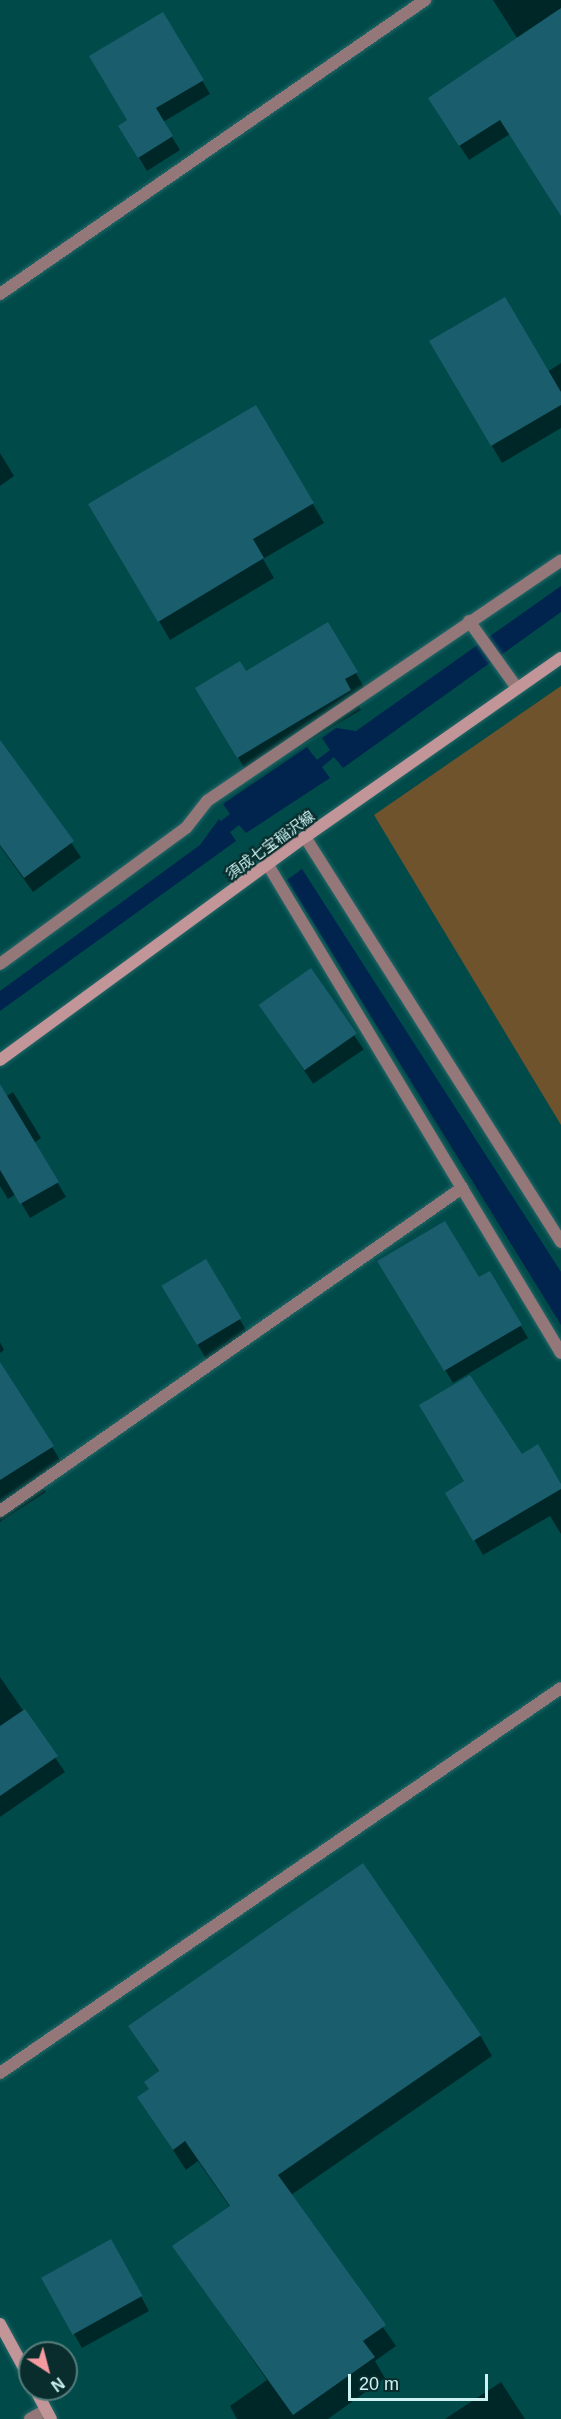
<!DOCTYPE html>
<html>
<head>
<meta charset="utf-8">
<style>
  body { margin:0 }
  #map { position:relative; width:561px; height:2419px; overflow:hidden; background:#004a4a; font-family:Helvetica,"Noto Sans JP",sans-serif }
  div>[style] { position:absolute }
  .green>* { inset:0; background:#6e532c }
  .water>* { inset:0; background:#00244d }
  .shadow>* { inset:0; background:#0007; transform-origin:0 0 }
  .building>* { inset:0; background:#1a5d6c; transform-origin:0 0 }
  .roads { filter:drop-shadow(0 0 2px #256868) drop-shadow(0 0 2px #256868) }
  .street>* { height:12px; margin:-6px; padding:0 6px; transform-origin:6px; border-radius:6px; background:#947779 }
  .secondary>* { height:12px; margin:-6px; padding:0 6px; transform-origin:6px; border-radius:6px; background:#c29598 }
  span { translate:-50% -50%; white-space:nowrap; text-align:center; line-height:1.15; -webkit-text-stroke:4.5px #092d2d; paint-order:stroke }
  .street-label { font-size:15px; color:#ccf3f2 }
  .north { position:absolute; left:18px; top:2341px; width:60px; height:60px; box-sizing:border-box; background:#092d2d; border:2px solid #577c7c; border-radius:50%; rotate:144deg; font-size:16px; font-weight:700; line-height:24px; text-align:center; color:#ccf3f2 }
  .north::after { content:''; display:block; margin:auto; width:21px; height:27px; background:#f49aa1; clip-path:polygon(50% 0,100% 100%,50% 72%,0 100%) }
  .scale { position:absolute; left:348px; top:2374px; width:140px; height:27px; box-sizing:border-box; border:3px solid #ccf3f2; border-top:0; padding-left:8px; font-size:18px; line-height:21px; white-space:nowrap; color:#ccf3f2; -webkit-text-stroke:4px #092d2d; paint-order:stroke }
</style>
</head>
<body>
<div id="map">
  <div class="green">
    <i style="clip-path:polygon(561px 686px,561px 1125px,374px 815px)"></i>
  </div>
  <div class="water">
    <i style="clip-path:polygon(561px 586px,561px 612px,343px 768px,334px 757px,322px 767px,330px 778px,246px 833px,239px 825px,230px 832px,236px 841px,0 1011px,0 991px,200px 845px,219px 819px,221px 821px,230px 814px,223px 804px,307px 747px,317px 760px,330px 750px,322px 738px,336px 728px,356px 731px)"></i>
    <i style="clip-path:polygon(302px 869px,561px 1272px,561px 1325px,287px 880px)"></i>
  </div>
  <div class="shadow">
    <i style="clip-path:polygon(493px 0,561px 0,561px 203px,510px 134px,469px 160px,439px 114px,519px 41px)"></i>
    <i style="clip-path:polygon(163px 14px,210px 94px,163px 122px,180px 150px,147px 171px,120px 126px,129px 121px)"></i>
    <i style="clip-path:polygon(431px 342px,547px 372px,561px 363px,561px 428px,502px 463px)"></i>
    <i style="clip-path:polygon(256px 407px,324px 523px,263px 559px,274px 578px,170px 640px,91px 505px)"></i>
    <i style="clip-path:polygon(0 453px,14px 476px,0 486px)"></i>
    <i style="clip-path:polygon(327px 624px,367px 692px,355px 699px,361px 710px,249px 776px,197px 688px,245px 673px)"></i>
    <i style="clip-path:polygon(0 741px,81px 857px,33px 892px,0 846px)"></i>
    <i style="left:310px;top:970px;width:96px;height:61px;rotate:56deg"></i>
    <i style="clip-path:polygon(13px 1092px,41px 1138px,34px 1143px,66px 1197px,30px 1218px,16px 1194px,8px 1199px,0 1186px,0 1100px)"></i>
    <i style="left:206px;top:1261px;width:85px;height:49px;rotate:60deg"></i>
    <i style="clip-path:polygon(379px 1262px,478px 1279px,489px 1273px,528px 1338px,453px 1383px)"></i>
    <i style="clip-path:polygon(0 1342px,4px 1350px,0 1353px)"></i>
    <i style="clip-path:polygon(0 1364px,62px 1463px,38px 1479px,46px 1492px,0 1522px)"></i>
    <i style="clip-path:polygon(521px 1456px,561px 1487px,561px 1534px,550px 1516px,483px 1555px,447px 1493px)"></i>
    <i style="clip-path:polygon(0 1677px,65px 1772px,0 1817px)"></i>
    <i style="clip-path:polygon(130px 2027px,480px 2035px,492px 2056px,291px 2195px,396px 2346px,375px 2361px,385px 2378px,328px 2419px,237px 2419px,230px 2406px,267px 2380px,174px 2247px,230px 2207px,198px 2161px,186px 2170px,139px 2098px,151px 2090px,159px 2072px)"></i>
    <i style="clip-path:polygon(119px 2256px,149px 2311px,82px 2348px,43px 2279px)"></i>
    <i style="clip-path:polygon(501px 2382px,525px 2419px,445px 2419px)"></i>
  </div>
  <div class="building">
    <i style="clip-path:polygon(561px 8px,561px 216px,500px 120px,459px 146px,428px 98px)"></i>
    <i style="clip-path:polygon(163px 12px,204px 80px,156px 108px,173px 136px,138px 158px,118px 126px,127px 120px,89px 56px)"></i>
    <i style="clip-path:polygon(505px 297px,561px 392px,561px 405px,491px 446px,429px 341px)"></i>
    <i style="clip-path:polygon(256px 405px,314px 503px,253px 539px,264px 558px,158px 622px,88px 504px)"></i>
    <i style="clip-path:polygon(328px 622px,358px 672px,345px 679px,351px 690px,237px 758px,195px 688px,240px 661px,246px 671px)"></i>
    <i style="clip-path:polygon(0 740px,74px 841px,24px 878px,0 845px)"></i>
    <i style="left:311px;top:968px;width:80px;height:64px;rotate:55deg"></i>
    <i style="clip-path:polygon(0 1084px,59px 1182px,20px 1204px,0 1170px)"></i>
    <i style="clip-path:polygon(445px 1221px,479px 1277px,490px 1271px,522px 1325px,444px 1371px,377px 1261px)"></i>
    <i style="left:206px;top:1259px;width:69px;height:52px;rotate:59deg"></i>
    <i style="clip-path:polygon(0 1362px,54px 1446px,0 1480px)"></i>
    <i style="clip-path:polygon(470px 1375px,522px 1454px,538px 1444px,561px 1484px,561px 1489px,473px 1541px,445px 1493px,464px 1481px,419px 1405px)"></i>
    <i style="clip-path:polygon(25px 1709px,58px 1756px,0 1796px,0 1726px)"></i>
    <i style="clip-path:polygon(363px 1863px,481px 2035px,278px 2175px,386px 2325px,363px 2341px,375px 2357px,293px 2415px,172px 2246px,230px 2206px,185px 2141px,173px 2150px,137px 2097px,149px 2089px,144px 2082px,159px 2071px,128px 2026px)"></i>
    <i style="left:111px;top:2239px;width:65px;height:80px;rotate:61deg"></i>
  </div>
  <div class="roads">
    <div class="street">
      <i style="left:0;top:294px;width:517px;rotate:-34.67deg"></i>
      <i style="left:469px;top:621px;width:82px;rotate:54.4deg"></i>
      <i style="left:305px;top:837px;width:479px;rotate:57.7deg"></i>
      <i style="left:268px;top:865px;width:569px;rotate:59.02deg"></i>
      <i style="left:0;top:964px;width:230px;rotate:-36.2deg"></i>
      <i style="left:186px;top:828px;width:34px;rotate:-52deg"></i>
      <i style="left:207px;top:801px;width:428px;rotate:-34.2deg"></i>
      <i style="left:0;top:1511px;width:564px;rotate:-34.96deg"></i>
      <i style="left:0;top:2073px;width:680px;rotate:-34.46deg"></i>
      <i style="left:30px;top:2419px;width:18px;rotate:-29deg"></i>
    </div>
    <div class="secondary">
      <i style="left:0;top:1060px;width:378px;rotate:-36.2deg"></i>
      <i style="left:305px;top:837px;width:312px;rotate:-35deg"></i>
      <i style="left:0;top:2324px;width:63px;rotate:61.4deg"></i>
      <i style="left:35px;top:2389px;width:34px;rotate:62deg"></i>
    </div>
  </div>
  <div class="street-label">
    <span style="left:270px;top:845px;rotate:-36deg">須成七宝稲沢線</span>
  </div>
  <div class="north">N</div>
  <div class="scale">20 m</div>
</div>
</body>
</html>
